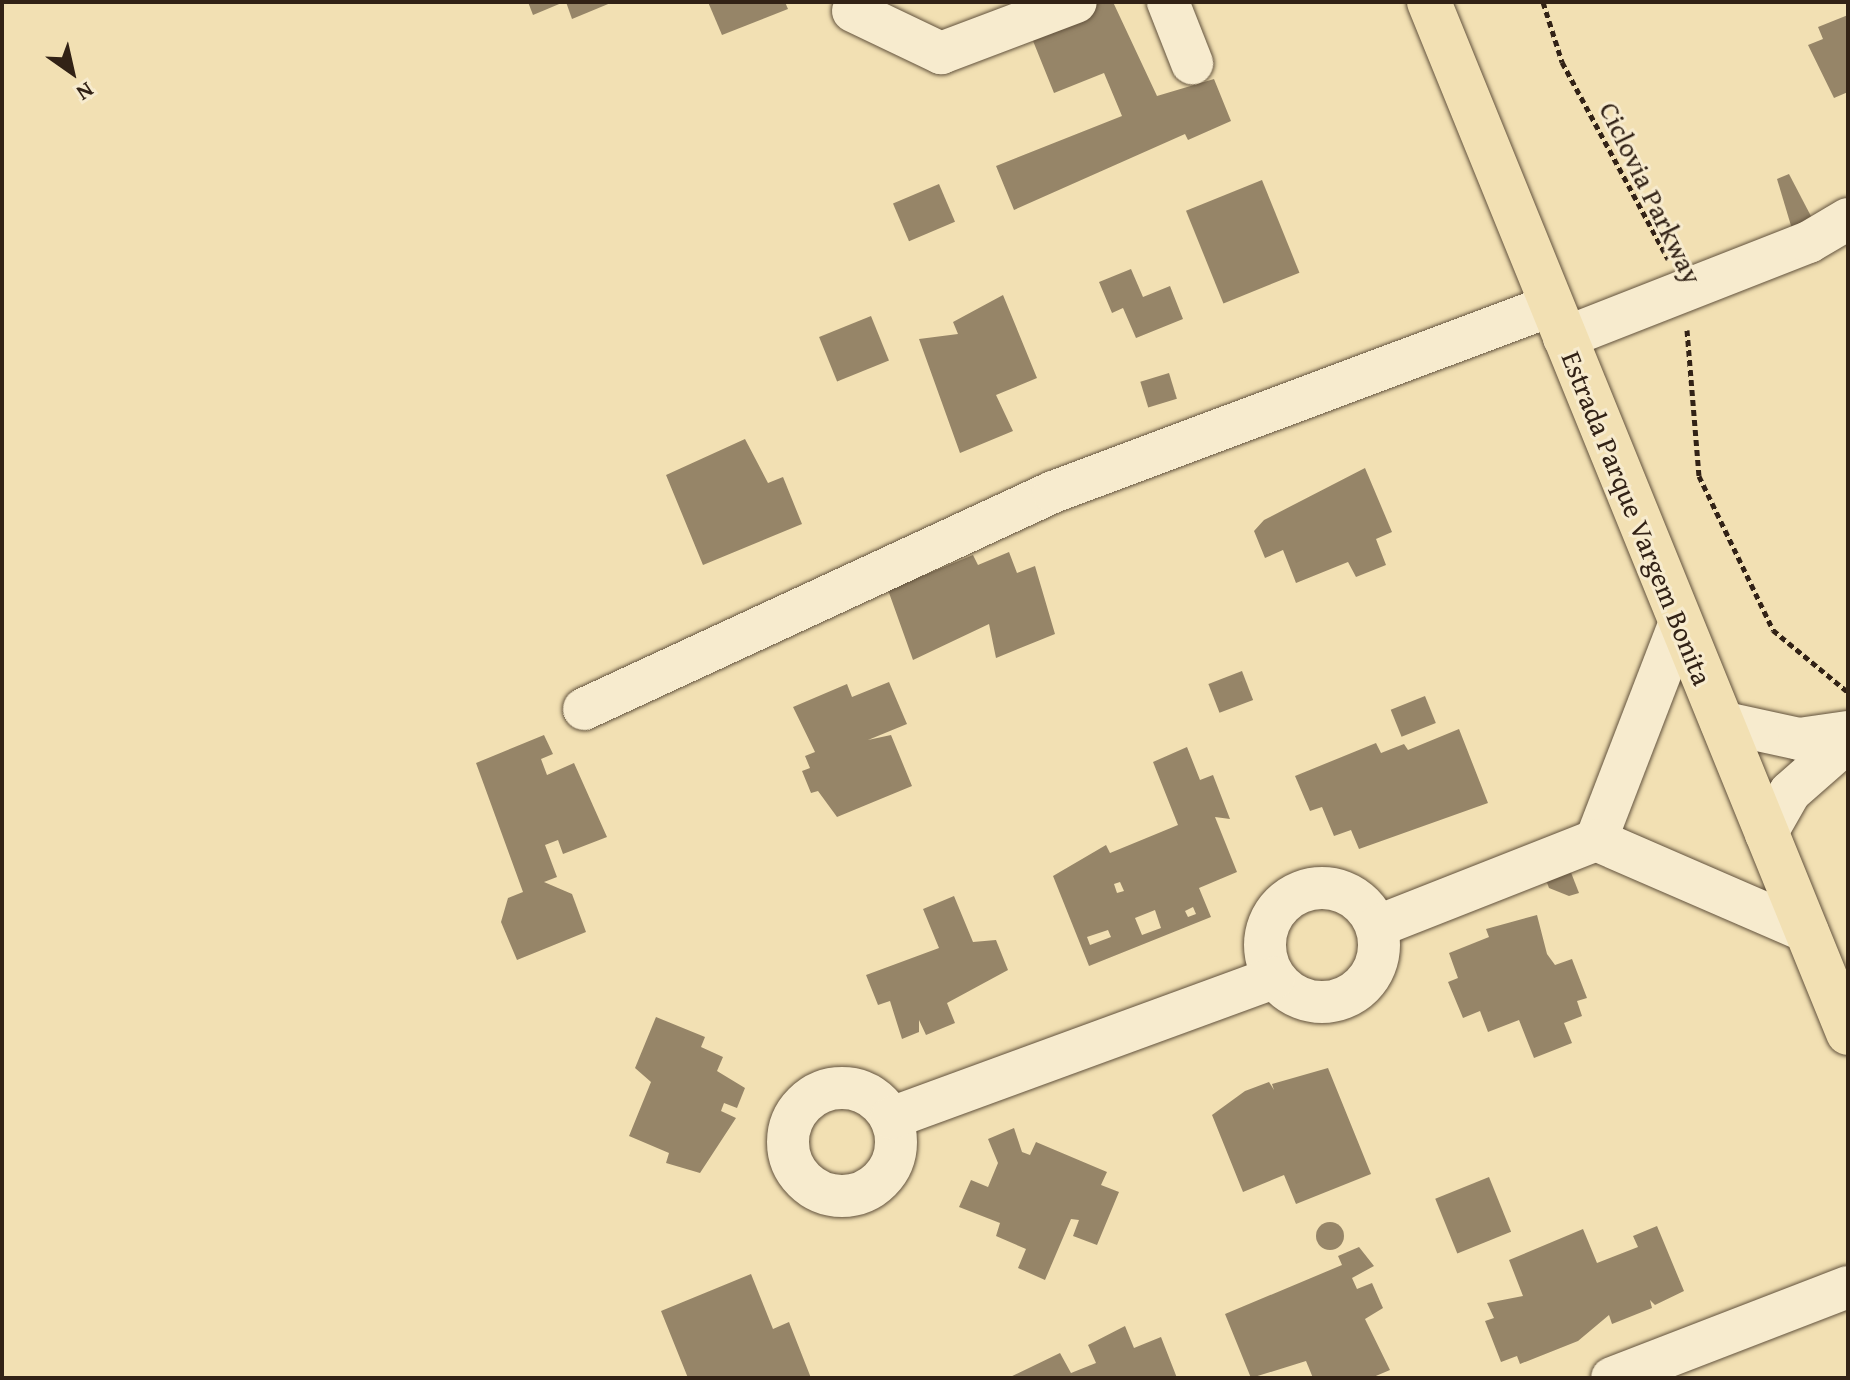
<!DOCTYPE html>
<html>
<head>
<meta charset="utf-8">
<style>
  body { margin:0 }
  #map { position:relative; width:1850px; height:1380px; overflow:hidden; background:#f2e0b3; font-family:"Gentium Book Plus",serif }
  div>[style] { position:absolute }
  .building>* { inset:0; background:#968568; transform-origin:0 0 }
  .round { border-radius:50% }
  .path>* { height:5px; margin-top:-2.5px; transform-origin:0; background:repeating-linear-gradient(90deg,#322216 0 6px,transparent 0 10px) }
  .roads { filter:drop-shadow(0 0 2px #62523d) drop-shadow(0 0 2px #62523d) }
  .minor>* { height:42px; margin:-21px; padding:0 21px; transform-origin:21px; border-radius:21px; background:#f7ebce }
  .minor>.ring { margin:-21px; padding:0; box-sizing:content-box; background:none; border:42px solid #f7ebce; border-radius:50% }
  .major>* { height:44px; margin:-22px; padding:0 22px; transform-origin:22px; border-radius:22px; background:#f2e0b3 }
  span { translate:-50% -50%; white-space:nowrap; text-align:center; line-height:1.15; -webkit-text-stroke:6px #f7ebce; paint-order:stroke }
  .street-label { font-size:28px; color:#322216 }
  .frame { position:absolute; inset:0; border:4px solid #322216; pointer-events:none }
  .north { position:absolute; left:32px; top:32px; width:80px; height:80px; -webkit-text-stroke:6px #f7ebce; paint-order:stroke; rotate:146deg; font-size:22px; font-weight:700; line-height:32px; text-align:center; color:#322216 }
  .north::after { content:''; display:block; margin:auto; width:28px; height:36px; background:#322216; clip-path:polygon(50% 0,100% 100%,50% 72%,0 100%) }
</style>
</head>
<body>
<div id="map">
  <div class="building">
    <i style="clip-path:polygon(528px 2px,564px 2px,533px 15px)"></i>
    <i style="clip-path:polygon(566px 2px,613px 2px,572px 19px)"></i>
    <i style="clip-path:polygon(708px 2px,785px 2px,788px 9px,722px 35px)"></i>
    <i style="clip-path:polygon(1099px 2px,1113px 2px,1157px 96px,1214px 79px,1231px 121px,1188px 140px,1185px 134px,1014px 210px,996px 166px,1122px 116px,1104px 73px,1054px 93px,1029px 31px)"></i>
    <i style="clip-path:polygon(1848px 15px,1848px 92px,1834px 98px,1808px 45px,1823px 39px,1818px 27px)"></i>
    <i style="clip-path:polygon(1789px 174px,1813px 220px,1792px 229px,1777px 179px)"></i>
    <i style="left:1262px;top:180px;width:100px;height:82px;rotate:68deg"></i>
    <i style="left:939px;top:184px;width:41px;height:50px;rotate:67deg"></i>
    <i style="clip-path:polygon(1131px 269px,1143px 297px,1170px 286px,1183px 319px,1136px 338px,1123px 308px,1112px 313px,1099px 282px)"></i>
    <i style="clip-path:polygon(1003px 295px,1037px 378px,996px 395px,1013px 431px,960px 453px,919px 339px,958px 334px,953px 322px)"></i>
    <i style="left:871px;top:316px;width:48px;height:56px;rotate:68deg"></i>
    <i style="left:1169px;top:373px;width:27px;height:30px;rotate:73deg"></i>
    <i style="clip-path:polygon(745px 439px,768px 483px,783px 477px,802px 524px,703px 565px,666px 475px)"></i>
    <i style="clip-path:polygon(1365px 468px,1392px 532px,1376px 539px,1386px 565px,1356px 577px,1348px 562px,1296px 583px,1283px 550px,1265px 558px,1254px 531px,1264px 520px)"></i>
    <i style="clip-path:polygon(1009px 552px,1017px 573px,1035px 566px,1055px 634px,996px 658px,989px 624px,913px 660px,888px 590px,973px 555px,978px 565px)"></i>
    <i style="left:1242px;top:671px;width:31px;height:36px;rotate:69deg"></i>
    <i style="clip-path:polygon(889px 682px,907px 724px,868px 740px,891px 735px,912px 786px,837px 817px,818px 791px,811px 793px,802px 771px,810px 768px,805px 756px,815px 752px,793px 707px,847px 684px,852px 697px)"></i>
    <i style="left:1425px;top:696px;width:29px;height:37px;rotate:68deg"></i>
    <i style="clip-path:polygon(1459px 729px,1488px 803px,1359px 849px,1351px 830px,1334px 836px,1322px 807px,1310px 811px,1295px 776px,1376px 743px,1381px 753px,1404px 744px,1408px 750px)"></i>
    <i style="clip-path:polygon(544px 735px,553px 754px,541px 759px,547px 775px,574px 763px,607px 837px,563px 854px,558px 840px,545px 845px,557px 877px,544px 882px,572px 894px,586px 932px,517px 960px,501px 922px,508px 898px,523px 892px,476px 763px)"></i>
    <i style="clip-path:polygon(evenodd,1187px 747px,1200px 780px,1213px 775px,1230px 819px,1215px 817px,1237px 872px,1199px 888px,1211px 917px,1089px 966px,1053px 876px,1106px 845px,1110px 853px,1178px 825px,1153px 762px,1187px 747px,1120px 882px,1124px 891px,1117px 893px,1114px 884px,1120px 882px,1187px 747px,1193px 907px,1196px 914px,1188px 917px,1185px 911px,1193px 907px,1187px 747px,1155px 910px,1161px 928px,1142px 935px,1135px 918px,1155px 910px,1187px 747px,1108px 930px,1111px 937px,1090px 945px,1087px 937px,1108px 930px)"></i>
    <i style="clip-path:polygon(1563px 852px,1579px 893px,1569px 896px,1549px 888px,1539px 861px)"></i>
    <i style="clip-path:polygon(954px 896px,973px 942px,996px 940px,1008px 970px,947px 1003px,955px 1023px,926px 1035px,919px 1020px,919px 1032px,902px 1039px,890px 1001px,878px 1005px,866px 975px,939px 948px,923px 909px)"></i>
    <i style="clip-path:polygon(1537px 915px,1547px 954px,1555px 965px,1572px 959px,1587px 998px,1577px 1001px,1582px 1016px,1564px 1023px,1572px 1043px,1534px 1058px,1519px 1020px,1488px 1032px,1480px 1011px,1463px 1018px,1448px 982px,1458px 978px,1449px 953px,1489px 937px,1486px 929px)"></i>
    <i style="clip-path:polygon(656px 1017px,705px 1037px,701px 1047px,723px 1057px,717px 1071px,745px 1088px,737px 1108px,724px 1103px,721px 1111px,736px 1118px,700px 1173px,666px 1163px,669px 1153px,629px 1136px,651px 1082px,635px 1068px)"></i>
    <i style="clip-path:polygon(1328px 1068px,1371px 1174px,1296px 1204px,1284px 1175px,1243px 1192px,1212px 1115px,1245px 1091px,1269px 1082px,1274px 1090px,1272px 1084px)"></i>
    <i style="clip-path:polygon(1014px 1128px,1022px 1152px,1030px 1155px,1036px 1142px,1107px 1172px,1101px 1185px,1119px 1192px,1097px 1245px,1073px 1236px,1079px 1220px,1071px 1219px,1045px 1280px,1018px 1268px,1026px 1249px,996px 1236px,1000px 1223px,959px 1207px,971px 1180px,988px 1187px,998px 1163px,988px 1139px)"></i>
    <i style="left:1489px;top:1177px;width:59px;height:58px;rotate:68deg"></i>
    <i class="round" style="left:1316px;top:1222px;width:28px;height:28px"></i>
    <i style="clip-path:polygon(1657px 1226px,1684px 1291px,1655px 1305px,1650px 1300px,1652px 1308px,1612px 1324px,1609px 1315px,1578px 1341px,1520px 1364px,1517px 1356px,1501px 1362px,1485px 1321px,1494px 1318px,1487px 1303px,1523px 1296px,1509px 1260px,1583px 1229px,1597px 1263px,1638px 1247px,1633px 1236px)"></i>
    <i style="clip-path:polygon(1359px 1247px,1374px 1266px,1352px 1278px,1357px 1289px,1372px 1283px,1383px 1308px,1365px 1319px,1390px 1370px,1371px 1378px,1313px 1378px,1306px 1361px,1251px 1378px,1225px 1314px,1342px 1265px,1338px 1256px)"></i>
    <i style="clip-path:polygon(751px 1274px,773px 1329px,789px 1322px,811px 1378px,688px 1378px,661px 1311px)"></i>
    <i style="clip-path:polygon(1125px 1326px,1134px 1348px,1161px 1337px,1177px 1378px,1008px 1378px,1060px 1353px,1071px 1373px,1096px 1363px,1088px 1345px)"></i>
  </div>
  <div class="path">
    <i style="left:1543px;top:2px;width:63px;rotate:72.4deg"></i>
    <i style="left:1562px;top:62px;width:224px;rotate:61.7deg"></i>
    <i style="left:1687px;top:330px;width:146px;rotate:85.3deg"></i>
    <i style="left:1699px;top:476px;width:171px;rotate:64.3deg"></i>
    <i style="left:1773px;top:630px;width:97px;rotate:39.6deg"></i>
  </div>
  <div class="roads">
    <div class="minor">
      <i style="left:1168px;top:2px;width:66px;rotate:68.5deg"></i>
      <i style="left:853px;top:11px;width:98px;rotate:25.5deg"></i>
      <i style="left:941px;top:53px;width:144px;rotate:-20.7deg"></i>
      <i style="left:1564px;top:338px;width:263px;rotate:-21.4deg"></i>
      <i style="left:1809px;top:242px;width:45px;rotate:-30.5deg"></i>
      <i style="left:584px;top:709px;width:517px;rotate:-24.83deg"></i>
      <i style="left:1053px;top:492px;width:531px;rotate:-20.52deg"></i>
      <i style="left:1721px;top:722px;width:80px;rotate:12.3deg"></i>
      <i style="left:1799px;top:739px;width:49px;rotate:-8.1deg"></i>
      <i style="left:1766px;top:834px;width:48px;rotate:-60.3deg"></i>
      <i style="left:1790px;top:792px;width:77px;rotate:-41.3deg"></i>
      <i style="left:1596px;top:840px;width:227px;rotate:-68.9deg"></i>
      <i class="ring" style="left:1265px;top:888px;width:72px;height:72px"></i>
      <i style="left:1378px;top:926px;width:234px;rotate:-21.5deg"></i>
      <i style="left:1596px;top:840px;width:231px;rotate:23.5deg"></i>
      <i class="ring" style="left:788px;top:1088px;width:66px;height:66px"></i>
      <i style="left:891px;top:1118px;width:408px;rotate:-20.1deg"></i>
      <i style="left:1612px;top:1378px;width:253px;rotate:-21.1deg"></i>
    </div>
    <div class="major">
      <i style="left:1429px;top:2px;width:1113px;rotate:67.88deg"></i>
    </div>
  </div>
  <div class="street-label">
    <span style="left:1651px;top:193px;rotate:64deg">Ciclovia Parkway</span>
    <span style="left:1637px;top:518px;rotate:68deg">Estrada Parque Vargem Bonita</span>
  </div>
  <div class="frame"></div>
  <div class="north">N</div>
</div>
</body>
</html>
